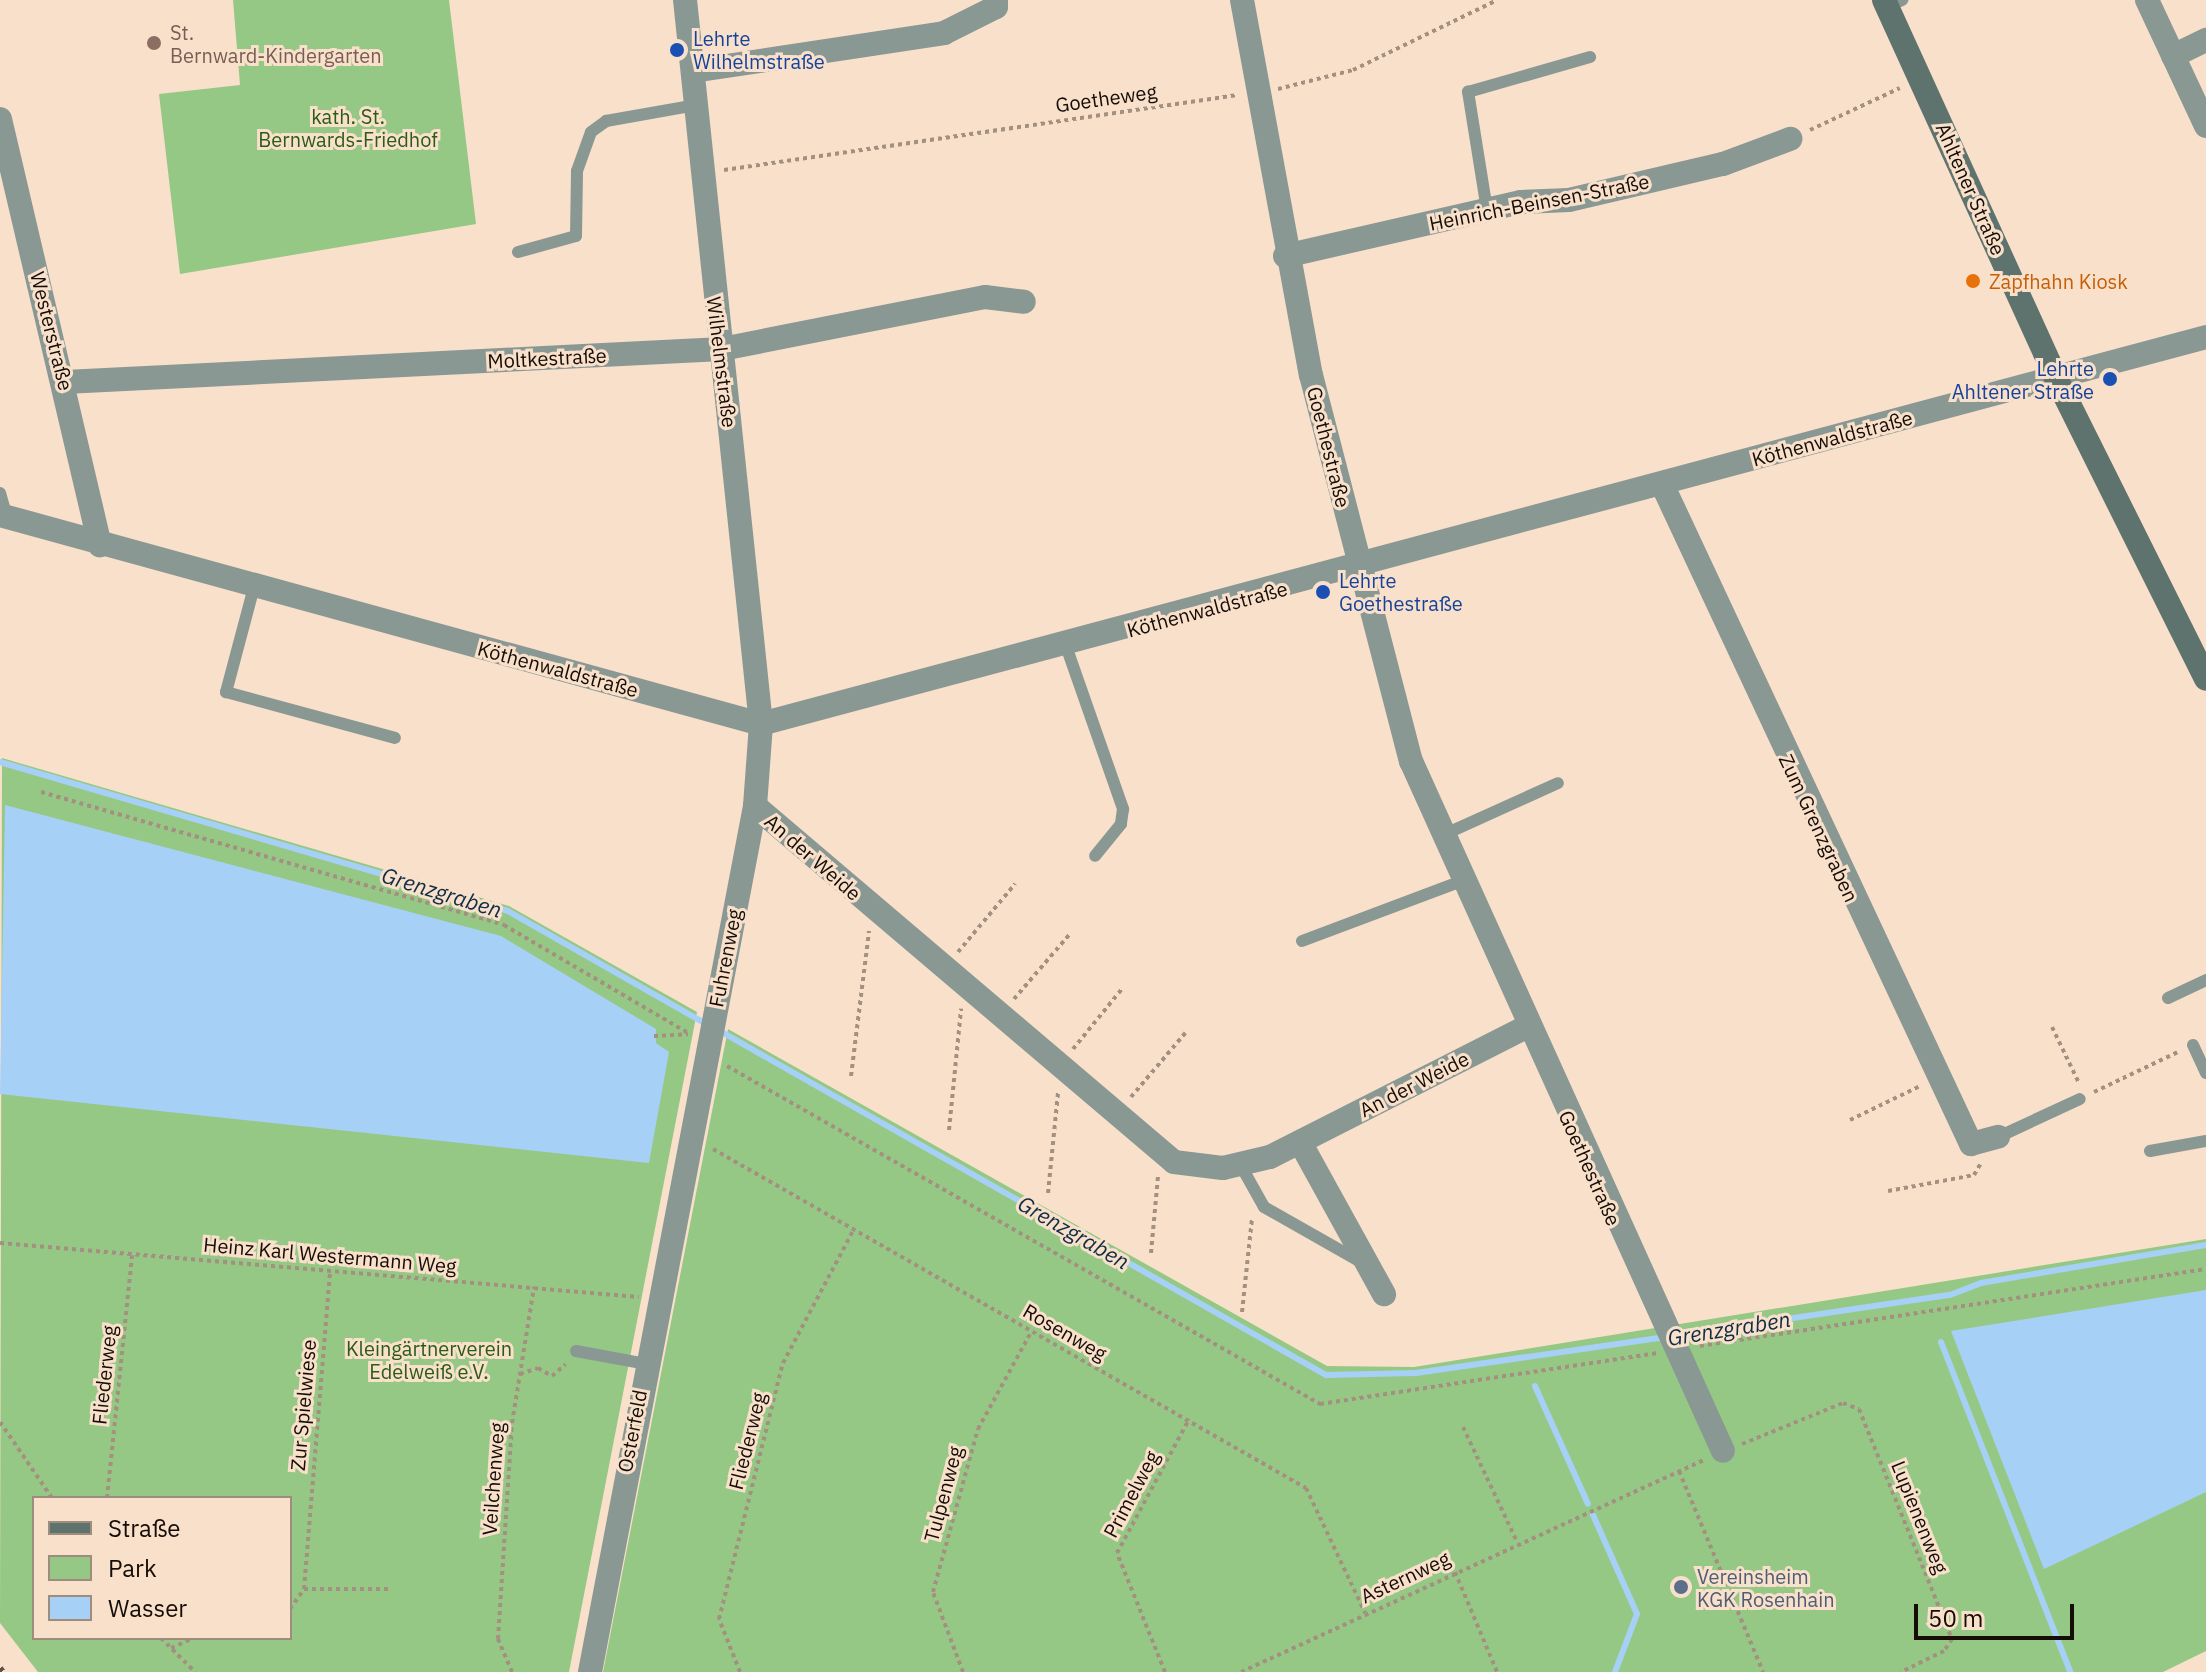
<!DOCTYPE html>
<html>
<head>
<meta charset="utf-8">
<style>
  body { margin:0 }
  #map { position:relative; width:2206px; height:1672px; overflow:hidden; background:#f9e0cb; font-family:"IBM Plex Sans",sans-serif }
  div>[style] { position:absolute }
  .green>* { inset:0; background:#96c885 }
  .water>* { inset:0; background:#a7d0f6 }
  .stream>* { height:6px; margin:-3px; padding:0 3px; transform-origin:3px; border-radius:3px; background:#a7d0f6 }
  .path>* { height:4px; margin-top:-2px; transform-origin:0; background:repeating-linear-gradient(90deg,#a39080 0 4px,transparent 0 8px) }
  .lane>* { height:12px; margin:-6px; padding:0 6px; transform-origin:6px; border-radius:6px; background:#8a9894 }
  .street>* { height:24px; margin:-12px; padding:0 12px; transform-origin:12px; border-radius:12px; background:#8a9894 }
  .secondary>* { height:24px; margin:-12px; padding:0 12px; transform-origin:12px; border-radius:12px; background:#5e736d }
  .rail>* { height:6px; margin-top:-3px; transform-origin:0; background:repeating-linear-gradient(90deg,#605246 0 4px,transparent 0 12px) }
  .dots>* { width:22px; height:22px; translate:-50% -50%; box-sizing:border-box; border:4px solid #f9e0cb; border-radius:50% }
  span { translate:-50% -50%; white-space:nowrap; text-align:center; line-height:1.15; -webkit-text-stroke:6px #f9e0cb; paint-order:stroke }
  .education-label { font-size:20px; color:#785e54 }
  .left { translate:0 -50%; text-align:left }
  .transit-label { font-size:20px; color:#164399 }
  .right { translate:-100% -50%; text-align:right }
  .street-label { font-size:20px; color:#150d06 }
  .park-label { font-size:20px; color:#295c14 }
  .food-label { font-size:20px; color:#c56008 }
  .service-label { font-size:20px; color:#4e5e75 }
  .water-label { font-size:22px; color:#0f2e46; font-style:italic }
  .legend { position:absolute; left:32px; top:1496px; width:260px; height:144px; box-sizing:border-box; background:#f9e0cb; border:2px solid #9e8c7c; margin:0; padding:10px 14px; list-style:none; font-size:24px; color:#150d06 }
  .legend li { display:flex; align-items:center; gap:16px; height:40px }
  .legend b { width:40px; border:2px solid #9e8c7c }
  .scale { position:absolute; left:1914px; top:1604px; width:160px; height:36px; box-sizing:border-box; border:4px solid #150d06; border-top:0; padding-left:10px; font-size:24px; line-height:28px; white-space:nowrap; color:#150d06; -webkit-text-stroke:6px #f9e0cb; paint-order:stroke }
</style>
</head>
<body>
<div id="map">
  <div class="green">
    <i style="clip-path:polygon(233px 0,449px 0,476px 224px,180px 274px,159px 94px,240px 85px)"></i>
    <i style="clip-path:polygon(evenodd,2px 758px,509px 906px,697px 1012px,569px 1672px,38px 1672px,0 1623px,2px 758px,34px 1498px,290px 1498px,290px 1638px,34px 1638px,34px 1498px)"></i>
    <i style="clip-path:polygon(728px 1029px,1327px 1366px,1414px 1367px,2206px 1239px,2206px 1651px,2163px 1672px,603px 1672px)"></i>
  </div>
  <div class="water">
    <i style="clip-path:polygon(5px 805px,501px 936px,656px 1029px,656px 1043px,669px 1052px,649px 1163px,0 1094px)"></i>
    <i style="clip-path:polygon(2206px 1290px,2206px 1492px,2044px 1569px,1951px 1331px)"></i>
  </div>
  <div class="stream">
    <i style="left:0;top:762px;width:529px;rotate:16.35deg"></i>
    <i style="left:508px;top:911px;width:228px;rotate:29.7deg"></i>
    <i style="left:720px;top:1031px;width:697px;rotate:29.58deg"></i>
    <i style="left:1326px;top:1375px;width:90px;rotate:-1.3deg"></i>
    <i style="left:1416px;top:1373px;width:254px;rotate:-8.2deg"></i>
    <i style="left:1678px;top:1335px;width:275px;rotate:-8.4deg"></i>
    <i style="left:1950px;top:1295px;width:33px;rotate:-21deg"></i>
    <i style="left:1981px;top:1283px;width:228px;rotate:-9.6deg"></i>
    <i style="left:1941px;top:1342px;width:354px;rotate:68.6deg"></i>
    <i style="left:1535px;top:1386px;width:129px;rotate:65.8deg"></i>
    <i style="left:1593px;top:1515px;width:108px;rotate:66deg"></i>
    <i style="left:1637px;top:1614px;width:62px;rotate:110.8deg"></i>
  </div>
  <div class="path">
    <i style="left:1278px;top:89px;width:77px;rotate:-14.2deg"></i>
    <i style="left:1353px;top:70px;width:160px;rotate:-25.9deg"></i>
    <i style="left:1810px;top:130px;width:99px;rotate:-25deg"></i>
    <i style="left:724px;top:170px;width:519px;rotate:-8.3deg"></i>
    <i style="left:41px;top:792px;width:482px;rotate:16deg"></i>
    <i style="left:504px;top:925px;width:216px;rotate:30.4deg"></i>
    <i style="left:958px;top:952px;width:89px;rotate:-50deg"></i>
    <i style="left:1014px;top:999px;width:86px;rotate:-49.3deg"></i>
    <i style="left:2052px;top:1027px;width:62px;rotate:64.3deg"></i>
    <i style="left:654px;top:1036px;width:34px;rotate:-3deg"></i>
    <i style="left:1073px;top:1049px;width:77px;rotate:-50.8deg"></i>
    <i style="left:727px;top:1066px;width:683px;rotate:29.68deg"></i>
    <i style="left:1320px;top:1404px;width:340px;rotate:-8.6deg"></i>
    <i style="left:851px;top:1076px;width:146px;rotate:-82.9deg"></i>
    <i style="left:2094px;top:1092px;width:95px;rotate:-25.5deg"></i>
    <i style="left:1131px;top:1097px;width:87px;rotate:-49.7deg"></i>
    <i style="left:1850px;top:1120px;width:78px;rotate:-25.9deg"></i>
    <i style="left:949px;top:1130px;width:122px;rotate:-84.3deg"></i>
    <i style="left:713px;top:1149px;width:683px;rotate:29.76deg"></i>
    <i style="left:1306px;top:1488px;width:138px;rotate:64.7deg"></i>
    <i style="left:1888px;top:1191px;width:87px;rotate:-10.5deg"></i>
    <i style="left:1974px;top:1175px;width:14px;rotate:-60deg"></i>
    <i style="left:1048px;top:1193px;width:101px;rotate:-84.3deg"></i>
    <i style="left:0;top:1243px;width:641px;rotate:4.83deg"></i>
    <i style="left:1151px;top:1253px;width:77px;rotate:-84.8deg"></i>
    <i style="left:1242px;top:1312px;width:94px;rotate:-83.9deg"></i>
    <i style="left:1700px;top:1346px;width:512px;rotate:-8.65deg"></i>
    <i style="left:520px;top:1374px;width:19px;rotate:-18deg"></i>
    <i style="left:538px;top:1368px;width:16px;rotate:30deg"></i>
    <i style="left:552px;top:1376px;width:18px;rotate:-41deg"></i>
    <i style="left:0;top:1422px;width:92px;rotate:55.6deg"></i>
    <i style="left:1463px;top:1427px;width:127px;rotate:64.8deg"></i>
    <i style="left:1742px;top:1444px;width:109px;rotate:-22.1deg"></i>
    <i style="left:1843px;top:1403px;width:17px;rotate:21deg"></i>
    <i style="left:1859px;top:1409px;width:248px;rotate:68deg"></i>
    <i style="left:1952px;top:1639px;width:14px;rotate:124deg"></i>
    <i style="left:1944px;top:1651px;width:48px;rotate:154deg"></i>
    <i style="left:1679px;top:1471px;width:218px;rotate:67.3deg"></i>
    <i style="left:107px;top:1498px;width:244px;rotate:-84.1deg"></i>
    <i style="left:1455px;top:1572px;width:108px;rotate:67.2deg"></i>
    <i style="left:304px;top:1589px;width:87px"></i>
    <i style="left:290px;top:1609px;width:24px;rotate:-55deg"></i>
    <i style="left:304px;top:1589px;width:319px;rotate:-85.3deg"></i>
    <i style="left:161px;top:1638px;width:48px;rotate:45deg"></i>
    <i style="left:171px;top:1648px;width:24px;rotate:-24deg"></i>
    <i style="left:512px;top:1672px;width:36px;rotate:-113deg"></i>
    <i style="left:498px;top:1639px;width:216px;rotate:-86.3deg"></i>
    <i style="left:512px;top:1423px;width:138px;rotate:-80.8deg"></i>
    <i style="left:740px;top:1672px;width:57px;rotate:-111.6deg"></i>
    <i style="left:719px;top:1619px;width:264px;rotate:-76deg"></i>
    <i style="left:783px;top:1363px;width:152px;rotate:-62.1deg"></i>
    <i style="left:963px;top:1672px;width:85px;rotate:-110.6deg"></i>
    <i style="left:933px;top:1592px;width:169px;rotate:-74.6deg"></i>
    <i style="left:978px;top:1429px;width:111px;rotate:-61.3deg"></i>
    <i style="left:1165px;top:1672px;width:128px;rotate:-112deg"></i>
    <i style="left:1117px;top:1553px;width:150px;rotate:-61.7deg"></i>
    <i style="left:1241px;top:1672px;width:509px;rotate:-24.6deg"></i>
  </div>
  <div class="lane">
    <i style="left:1887px;top:7px;width:17px;rotate:-25deg"></i>
    <i style="left:1487px;top:210px;width:120px;rotate:-99.1deg"></i>
    <i style="left:1468px;top:92px;width:127px;rotate:-16deg"></i>
    <i style="left:518px;top:252px;width:60px;rotate:-15.4deg"></i>
    <i style="left:576px;top:236px;width:65px;rotate:-89.1deg"></i>
    <i style="left:577px;top:171px;width:41px;rotate:-70.3deg"></i>
    <i style="left:591px;top:132px;width:19px;rotate:-36deg"></i>
    <i style="left:606px;top:121px;width:91px;rotate:-10.1deg"></i>
    <i style="left:0;top:493px;width:25px;rotate:74deg"></i>
    <i style="left:254px;top:587px;width:109px;rotate:104.9deg"></i>
    <i style="left:226px;top:692px;width:175px;rotate:15.2deg"></i>
    <i style="left:1066px;top:646px;width:173px;rotate:70.7deg"></i>
    <i style="left:1123px;top:809px;width:15px;rotate:98deg"></i>
    <i style="left:1121px;top:824px;width:41px;rotate:129.1deg"></i>
    <i style="left:1443px;top:835px;width:126px;rotate:-24.3deg"></i>
    <i style="left:1302px;top:941px;width:176px;rotate:-20.6deg"></i>
    <i style="left:2168px;top:998px;width:42px;rotate:-25.3deg"></i>
    <i style="left:2193px;top:1045px;width:31px;rotate:65deg"></i>
    <i style="left:1998px;top:1137px;width:90px;rotate:-24.9deg"></i>
    <i style="left:2150px;top:1151px;width:57px;rotate:-10.1deg"></i>
    <i style="left:1240px;top:1164px;width:49px;rotate:60.8deg"></i>
    <i style="left:1264px;top:1207px;width:112px;rotate:29.6deg"></i>
    <i style="left:576px;top:1351px;width:71px;rotate:10.5deg"></i>
  </div>
  <div class="street">
    <i style="left:1242px;top:0;width:381px;rotate:79.6deg"></i>
    <i style="left:1311px;top:375px;width:399px;rotate:75.5deg"></i>
    <i style="left:1411px;top:761px;width:757px;rotate:65.67deg"></i>
    <i style="left:2147px;top:0;width:139px;rotate:64.9deg"></i>
    <i style="left:2173px;top:56px;width:37px;rotate:-26deg"></i>
    <i style="left:693px;top:71px;width:254px;rotate:-8.6deg"></i>
    <i style="left:944px;top:33px;width:58px;rotate:-26.6deg"></i>
    <i style="left:996px;top:7px;width:7px;rotate:-90deg"></i>
    <i style="left:0;top:119px;width:438px;rotate:76.8deg"></i>
    <i style="left:1285px;top:256px;width:242px;rotate:-12.9deg"></i>
    <i style="left:1521px;top:202px;width:48px;rotate:-2.4deg"></i>
    <i style="left:1569px;top:200px;width:158px;rotate:-13.2deg"></i>
    <i style="left:1723px;top:164px;width:72px;rotate:-20.5deg"></i>
    <i style="left:65px;top:382px;width:658px;rotate:-2.88deg"></i>
    <i style="left:722px;top:349px;width:268px;rotate:-11.2deg"></i>
    <i style="left:985px;top:297px;width:39px;rotate:7deg"></i>
    <i style="left:1662px;top:484px;width:729px;rotate:64.91deg"></i>
    <i style="left:1971px;top:1144px;width:28px;rotate:-15deg"></i>
    <i style="left:0;top:515px;width:789px;rotate:15.36deg"></i>
    <i style="left:761px;top:724px;width:1496px;rotate:-14.99deg"></i>
    <i style="left:755px;top:806px;width:550px;rotate:40.35deg"></i>
    <i style="left:1174px;top:1162px;width:49px;rotate:7deg"></i>
    <i style="left:1223px;top:1168px;width:48px;rotate:-13.2deg"></i>
    <i style="left:1270px;top:1157px;width:289px;rotate:-26.9deg"></i>
    <i style="left:1300px;top:1142px;width:174px;rotate:61.1deg"></i>
    <i style="left:590px;top:1672px;width:882px;rotate:-79.21deg"></i>
    <i style="left:755px;top:806px;width:82px;rotate:-85.8deg"></i>
    <i style="left:761px;top:724px;width:728px;rotate:-95.99deg"></i>
  </div>
  <div class="secondary">
    <i style="left:1884px;top:0;width:415px;rotate:65.5deg"></i>
    <i style="left:2056px;top:378px;width:336px;rotate:63.5deg"></i>
  </div>
  <div class="rail">
    <i style="left:0;top:1668px;width:5px;rotate:53deg"></i>
  </div>
  <div class="dots">
    <i style="left:154px;top:43px;background:#8d6e63"></i>
    <i style="left:677px;top:50px;background:#1a4fb4"></i>
    <i style="left:1973px;top:281px;background:#e8710a"></i>
    <i style="left:2110px;top:379px;background:#1a4fb4"></i>
    <i style="left:1323px;top:592px;background:#1a4fb4"></i>
    <i style="left:1681px;top:1587px;background:#5c6f8a"></i>
  </div>
  <div class="education-label">
    <span class="left" style="left:170px;top:44px">St.<br>Bernward-Kindergarten</span>
  </div>
  <div class="transit-label">
    <span class="left" style="left:693px;top:50px">Lehrte<br>Wilhelmstraße</span>
    <span class="right" style="left:2094px;top:380px">Lehrte<br>Ahltener Straße</span>
    <span class="left" style="left:1339px;top:592px">Lehrte<br>Goethestraße</span>
  </div>
  <div class="street-label">
    <span style="left:1106px;top:98px;rotate:-8deg">Goetheweg</span>
    <span style="left:1971px;top:189px;rotate:66deg">Ahltener Straße</span>
    <span style="left:1539px;top:202px;rotate:-11deg">Heinrich-Beinsen-Straße</span>
    <span style="left:52px;top:331px;rotate:76deg">Westerstraße</span>
    <span style="left:547px;top:358px;rotate:-3deg">Moltkestraße</span>
    <span style="left:722px;top:362px;rotate:83deg">Wilhelmstraße</span>
    <span style="left:1832px;top:438px;rotate:-15deg">Köthenwaldstraße</span>
    <span style="left:1329px;top:447px;rotate:76deg">Goethestraße</span>
    <span style="left:1207px;top:609px;rotate:-15deg">Köthenwaldstraße</span>
    <span style="left:558px;top:669px;rotate:15deg">Köthenwaldstraße</span>
    <span style="left:1819px;top:828px;rotate:65deg">Zum Grenzgraben</span>
    <span style="left:813px;top:857px;rotate:41deg">An der Weide</span>
    <span style="left:725px;top:958px;rotate:-79deg">Fuhrenweg</span>
    <span style="left:1414px;top:1084px;rotate:-27deg">An der Weide</span>
    <span style="left:1590px;top:1168px;rotate:66deg">Goethestraße</span>
    <span style="left:330px;top:1255px;rotate:5deg">Heinz Karl Westermann Weg</span>
    <span style="left:1065px;top:1332px;rotate:30deg">Rosenweg</span>
    <span style="left:104px;top:1375px;rotate:-84deg">Fliederweg</span>
    <span style="left:303px;top:1405px;rotate:-85deg">Zur Spielwiese</span>
    <span style="left:632px;top:1431px;rotate:-79deg">Osterfeld</span>
    <span style="left:747px;top:1441px;rotate:-76deg">Fliederweg</span>
    <span style="left:493px;top:1479px;rotate:-86deg">Veilchenweg</span>
    <span style="left:943px;top:1494px;rotate:-75deg">Tulpenweg</span>
    <span style="left:1131px;top:1494px;rotate:-62deg">Primelweg</span>
    <span style="left:1920px;top:1517px;rotate:68deg">Lupienenweg</span>
    <span style="left:1405px;top:1577px;rotate:-25deg">Asternweg</span>
  </div>
  <div class="park-label">
    <span style="left:348px;top:128px">kath. St.<br>Bernwards-Friedhof</span>
    <span style="left:429px;top:1360px">Kleingärtnerverein<br>Edelweiß e.V.</span>
  </div>
  <div class="food-label">
    <span class="left" style="left:1989px;top:281px">Zapfhahn Kiosk</span>
  </div>
  <div class="service-label">
    <span class="left" style="left:1697px;top:1588px">Vereinsheim<br>KGK Rosenhain</span>
  </div>
  <div class="water-label">
    <span style="left:442px;top:892px;rotate:17deg">Grenzgraben</span>
    <span style="left:1074px;top:1232px;rotate:30deg">Grenzgraben</span>
    <span style="left:1729px;top:1328px;rotate:-9deg">Grenzgraben</span>
  </div>
  <ul class="legend">
  <li><b style="height:10px;background:#5e736d"></b>Straße</li>
  <li><b style="height:22px;background:#96c885"></b>Park</li>
  <li><b style="height:22px;background:#a7d0f6"></b>Wasser</li>
  </ul>
  <div class="scale">50 m</div>
</div>
</body>
</html>
